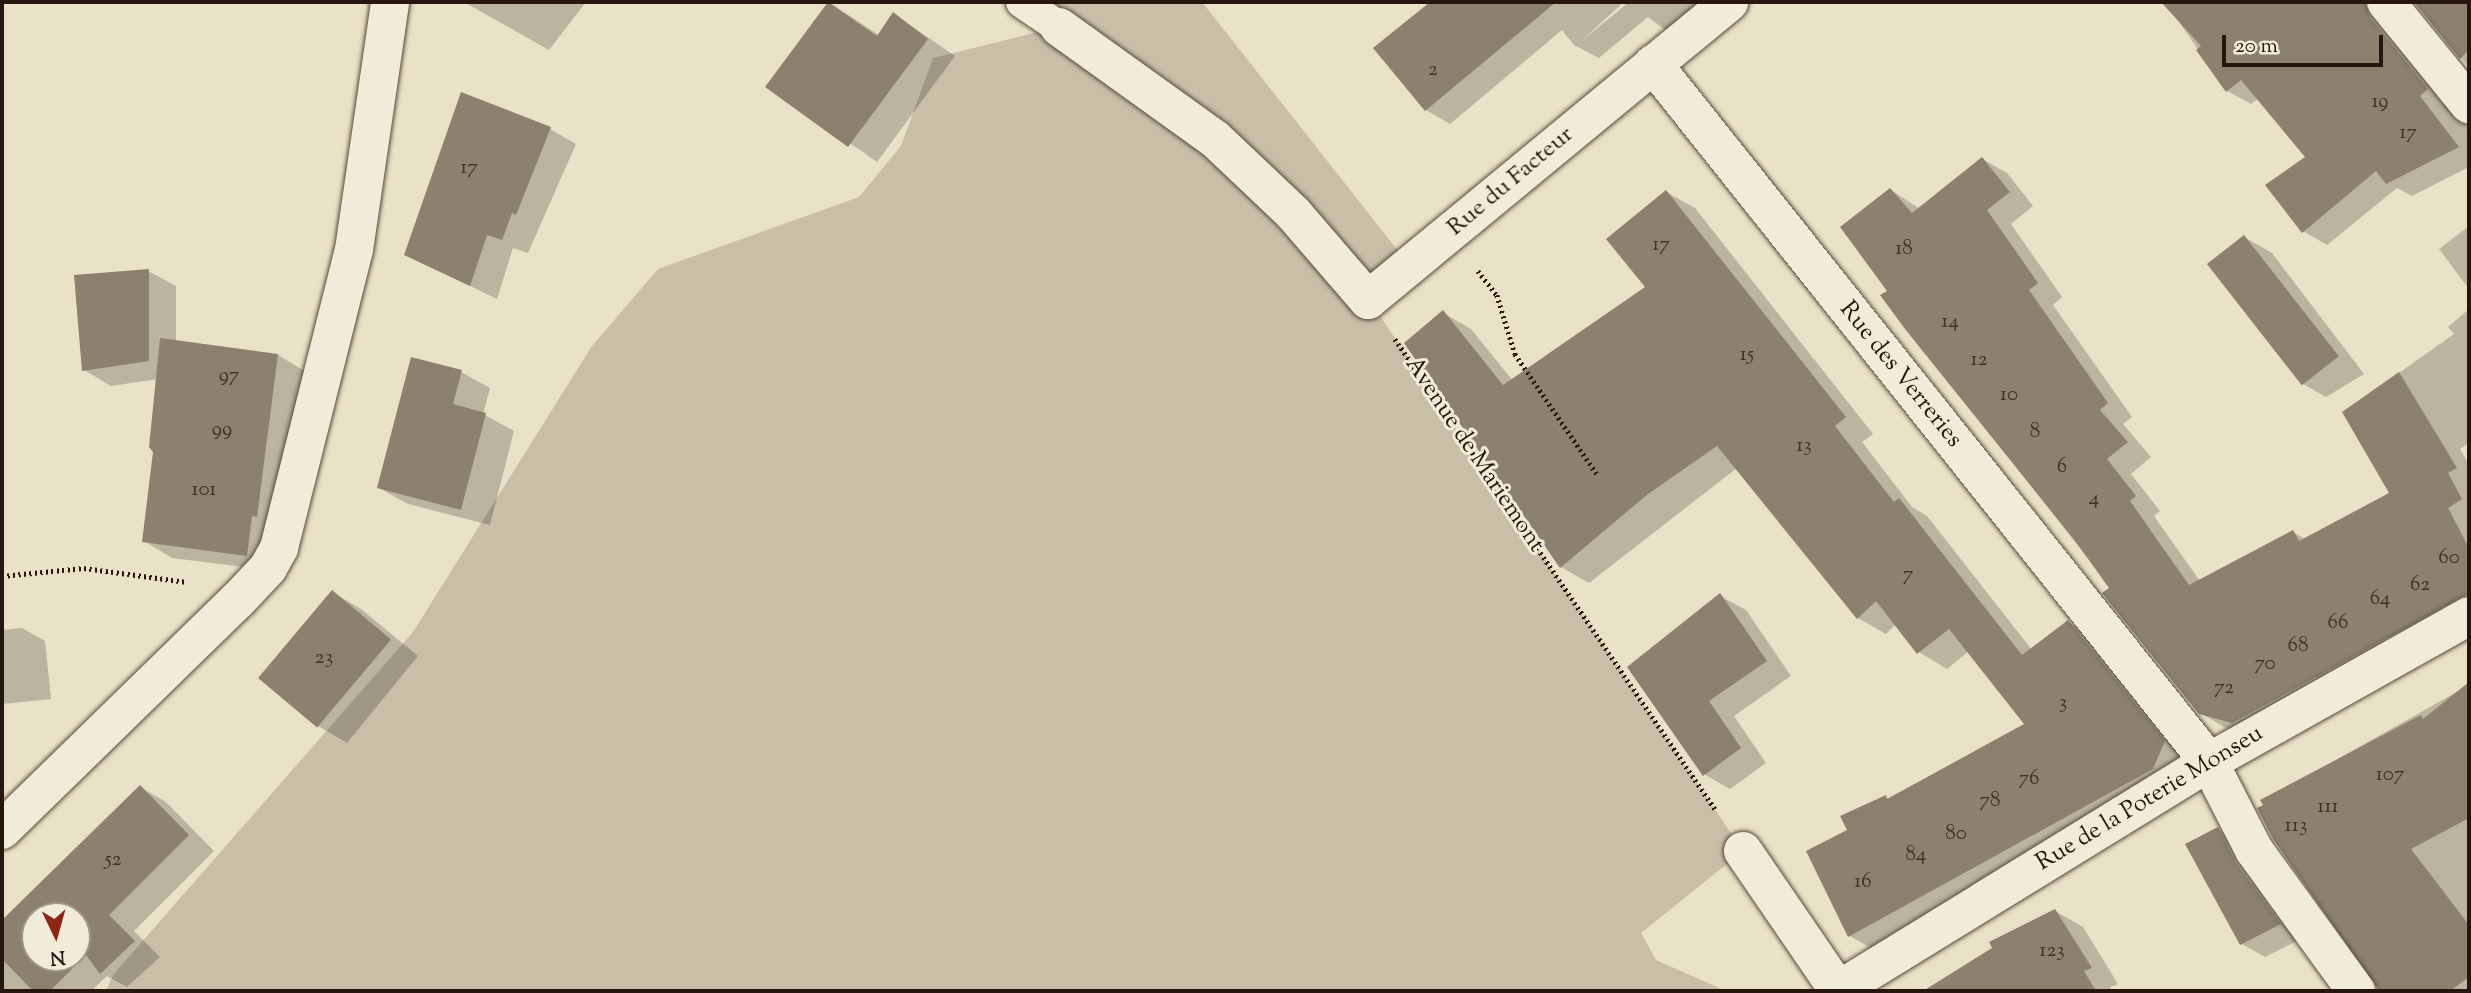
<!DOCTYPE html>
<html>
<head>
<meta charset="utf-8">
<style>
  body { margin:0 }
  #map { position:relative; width:2471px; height:993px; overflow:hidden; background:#eae2c6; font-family:"Sorts Mill Goudy",serif }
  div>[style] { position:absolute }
  .green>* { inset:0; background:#c9bfa7 }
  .shadow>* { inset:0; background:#0003 }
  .building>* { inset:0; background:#8c806e; transform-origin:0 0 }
  .path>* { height:4.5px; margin-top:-2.25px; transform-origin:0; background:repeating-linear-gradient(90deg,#26160f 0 2px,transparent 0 5.5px) }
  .roads { filter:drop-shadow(0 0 2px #57493d) drop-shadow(0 0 2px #57493d) }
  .service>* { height:32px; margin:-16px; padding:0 16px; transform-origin:16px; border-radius:16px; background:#f1ecda }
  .minor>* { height:38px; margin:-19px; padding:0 19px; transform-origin:19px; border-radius:19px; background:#f1ecda }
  span { translate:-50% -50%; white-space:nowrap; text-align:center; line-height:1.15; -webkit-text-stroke:6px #f1ecda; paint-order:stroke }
  .number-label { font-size:21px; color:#403027 }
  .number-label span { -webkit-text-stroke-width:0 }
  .street-label { font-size:24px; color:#26160f }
  .frame { position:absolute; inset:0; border:4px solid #26160f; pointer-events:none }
  .north { position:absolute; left:21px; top:902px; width:70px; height:70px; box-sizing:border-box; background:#f1ecda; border:2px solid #a09689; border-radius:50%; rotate:175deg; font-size:19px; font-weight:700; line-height:28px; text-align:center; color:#26160f }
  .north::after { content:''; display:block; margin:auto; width:24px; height:32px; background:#8f2418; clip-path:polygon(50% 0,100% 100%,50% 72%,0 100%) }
  .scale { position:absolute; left:2222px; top:35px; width:161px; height:32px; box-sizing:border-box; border:4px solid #26160f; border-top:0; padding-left:9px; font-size:21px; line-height:24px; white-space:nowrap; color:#26160f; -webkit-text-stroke:5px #f1ecda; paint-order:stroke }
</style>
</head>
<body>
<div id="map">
  <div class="green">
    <i style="clip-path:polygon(1056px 2px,1202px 2px,1410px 266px,1369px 300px,1743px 851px,1641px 933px,1656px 960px,1726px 991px,106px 991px,113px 975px,413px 632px,592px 346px,658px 269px,859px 197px,901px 146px,933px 58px,1058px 27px,1045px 17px)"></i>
  </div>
  <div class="shadow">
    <i style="clip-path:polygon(464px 2px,586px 2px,549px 50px)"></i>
    <i style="clip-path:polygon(1433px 2px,1475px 2px,1481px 9px,1489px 2px,1624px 2px,1579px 43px,1629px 2px,1728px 2px,1680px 41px,1648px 17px,1599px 58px,1574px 45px,1562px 30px,1450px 124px,1426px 110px,1375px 49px)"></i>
    <i style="clip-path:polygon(2165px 2px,2395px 2px,2393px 31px,2469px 125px,2469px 167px,2412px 196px,2397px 188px,2327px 245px,2303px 231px,2308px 157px,2259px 98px,2251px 104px,2227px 91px)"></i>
    <i style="clip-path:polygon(2416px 2px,2469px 2px,2469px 67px)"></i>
    <i style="clip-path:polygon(830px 3px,879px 35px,894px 14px,955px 56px,877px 162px,768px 86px)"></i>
    <i style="clip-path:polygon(462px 94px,550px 129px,576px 144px,528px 253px,513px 248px,497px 299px,406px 255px)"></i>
    <i style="clip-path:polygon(1982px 159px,2007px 173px,2033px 206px,2011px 224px,2062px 297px,2053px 305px,2132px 417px,2123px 424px,2151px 457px,2131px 474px,2160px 511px,2154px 516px,2200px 581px,2293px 532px,2305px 539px,2391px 494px,2344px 412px,2454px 334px,2448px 327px,2469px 309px,2469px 443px,2460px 449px,2469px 464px,2469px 621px,2258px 736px,2226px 728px,2200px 713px,2111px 588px,1907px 328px,1889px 291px,1891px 190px,1920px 209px)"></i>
    <i style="clip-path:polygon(1666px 192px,1695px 208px,1873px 434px,1862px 442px,1912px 507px,1927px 516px,2032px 650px,2068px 622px,2096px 638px,2192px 759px,1878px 952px,1850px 936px,1849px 831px,1886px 797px,1890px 800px,2026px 724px,1969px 651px,1947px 669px,1919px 652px,1896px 624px,1886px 634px,1858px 618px,1737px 468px,1589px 583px,1561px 567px,1443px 313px,1471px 329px,1513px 381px,1647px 288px)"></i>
    <i style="clip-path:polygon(2469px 226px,2469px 289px,2439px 249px)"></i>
    <i style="clip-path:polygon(2244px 237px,2272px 253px,2364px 374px,2326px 397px,2298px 381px)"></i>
    <i style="clip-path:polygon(148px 271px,176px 286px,176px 342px,278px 355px,306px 372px,275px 571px,172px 558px,144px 541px,155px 452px,158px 379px,111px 386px,84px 370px)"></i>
    <i style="clip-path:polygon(461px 372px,490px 388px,483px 414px,514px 431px,490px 525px,408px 504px,379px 488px)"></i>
    <i style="clip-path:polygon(332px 592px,361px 609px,418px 656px,347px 743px,318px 726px)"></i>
    <i style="clip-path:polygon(1720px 596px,1746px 610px,1791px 676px,1734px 716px,1766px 763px,1730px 789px,1704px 774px,1629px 668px)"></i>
    <i style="clip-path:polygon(22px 628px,45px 641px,51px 699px,2px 704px,2px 630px)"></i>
    <i style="clip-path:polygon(2469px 685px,2469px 991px,2382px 991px,2274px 838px,2263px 801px)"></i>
    <i style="clip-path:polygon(evenodd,140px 787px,166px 802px,214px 851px,134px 931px,160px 957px,127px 987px,107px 976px,91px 991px,2px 991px,2px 922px,140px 787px,35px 916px,77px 916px,77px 958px,35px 958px,35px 916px)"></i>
    <i style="clip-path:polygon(2218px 829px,2241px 843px,2303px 938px,2265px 957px,2242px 944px)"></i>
    <i style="clip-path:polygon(2055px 911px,2083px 927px,2118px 984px,2110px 987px,2113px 991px,1926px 991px)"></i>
  </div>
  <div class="building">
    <i style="clip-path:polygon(828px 2px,877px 36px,893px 12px,928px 39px,848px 147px,765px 87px)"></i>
    <i style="clip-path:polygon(1430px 2px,1556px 2px,1425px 111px,1373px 48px)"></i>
    <i style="clip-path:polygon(2161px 2px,2365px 2px,2369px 16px,2428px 89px,2420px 96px,2459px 147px,2386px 184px,2376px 171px,2302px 233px,2265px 185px,2305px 157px,2241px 80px,2226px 92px,2196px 50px,2201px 46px)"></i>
    <i style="clip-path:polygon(2414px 2px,2469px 2px,2469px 50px,2460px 59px)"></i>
    <i style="clip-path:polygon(461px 92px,551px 127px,516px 215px,512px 213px,502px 240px,487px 235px,470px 286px,404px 255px)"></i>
    <i style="clip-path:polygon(1982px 157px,2010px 192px,1987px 210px,2038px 283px,2029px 290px,2108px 403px,2100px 410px,2128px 442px,2107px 459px,2136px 496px,2130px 501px,2189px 585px,2293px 530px,2299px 541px,2389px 493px,2342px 412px,2399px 372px,2457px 468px,2448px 473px,2462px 499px,2448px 508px,2469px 548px,2469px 593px,2232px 723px,2199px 714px,2102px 593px,2109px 588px,2076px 542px,1905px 329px,1880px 295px,1887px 291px,1840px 227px,1890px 188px,1912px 213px)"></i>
    <i style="clip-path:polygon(1666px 190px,1846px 417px,1835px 426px,1894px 502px,1899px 498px,2022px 655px,2068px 620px,2165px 741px,2153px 769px,1848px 937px,1806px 851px,1847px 830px,1840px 816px,1886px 795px,1887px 799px,2024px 724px,1949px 629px,1917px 654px,1876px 601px,1857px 619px,1717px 446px,1648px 494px,1560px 568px,1404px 343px,1443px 310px,1503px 385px,1645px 287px,1606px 239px)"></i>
    <i style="left:2244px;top:235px;width:154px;height:47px;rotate:52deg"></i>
    <i style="clip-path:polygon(149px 269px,149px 361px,82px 371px,74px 275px)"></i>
    <i style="clip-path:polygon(160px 338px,278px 354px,257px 517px,252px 516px,247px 556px,142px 542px,153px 452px,149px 447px)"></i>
    <i style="clip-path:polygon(411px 357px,462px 370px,453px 404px,486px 413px,461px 510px,377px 488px)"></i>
    <i style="left:332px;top:590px;width:77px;height:115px;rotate:40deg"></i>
    <i style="clip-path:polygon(1720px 593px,1767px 661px,1709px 701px,1741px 748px,1703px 776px,1627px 667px)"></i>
    <i style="clip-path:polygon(2469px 682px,2469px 818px,2411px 849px,2469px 925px,2469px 977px,2450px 991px,2379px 991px,2273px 839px,2257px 808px,2263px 805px,2260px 800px,2421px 715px,2423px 719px)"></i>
    <i style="clip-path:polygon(evenodd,140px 785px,189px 835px,109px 915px,135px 941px,100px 974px,86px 955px,50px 991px,33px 991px,2px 959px,2px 920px,140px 785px,35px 916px,77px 916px,77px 958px,35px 958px,35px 916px)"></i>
    <i style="clip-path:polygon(2218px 827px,2236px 863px,2281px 924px,2240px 945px,2185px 844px)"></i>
    <i style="clip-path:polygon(2055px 909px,2092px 968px,2084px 971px,2096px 991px,1923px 991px,1992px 948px,1989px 942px)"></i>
  </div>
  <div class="path">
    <i style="left:1478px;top:271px;width:31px;rotate:52deg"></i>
    <i style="left:1497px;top:295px;width:62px;rotate:73deg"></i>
    <i style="left:1515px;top:354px;width:145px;rotate:55.7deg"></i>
    <i style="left:1395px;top:339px;width:572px;rotate:55.75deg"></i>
    <i style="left:2px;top:576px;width:82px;rotate:-5.6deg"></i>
    <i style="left:84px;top:568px;width:104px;rotate:7.7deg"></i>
  </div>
  <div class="roads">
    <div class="service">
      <i style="left:1022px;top:2px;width:45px;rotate:34deg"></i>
    </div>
    <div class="minor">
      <i style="left:2386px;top:2px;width:132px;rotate:50.9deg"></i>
      <i style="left:1059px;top:27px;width:192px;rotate:35.7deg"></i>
      <i style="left:1215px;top:139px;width:108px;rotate:43.5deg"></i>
      <i style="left:1293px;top:213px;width:115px;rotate:49.2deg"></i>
      <i style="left:1368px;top:300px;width:468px;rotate:-39.5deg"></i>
      <i style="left:1653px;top:64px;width:892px;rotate:51.46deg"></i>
      <i style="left:2209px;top:762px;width:99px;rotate:62.9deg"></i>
      <i style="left:2254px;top:850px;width:174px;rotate:54.1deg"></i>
      <i style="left:2px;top:830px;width:328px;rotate:-44.3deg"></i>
      <i style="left:237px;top:601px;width:45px;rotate:-46.8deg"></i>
      <i style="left:268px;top:568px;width:23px;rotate:-61deg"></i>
      <i style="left:279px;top:548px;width:307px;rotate:-75.9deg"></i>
      <i style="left:354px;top:250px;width:251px;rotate:-81.7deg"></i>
      <i style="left:1743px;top:851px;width:168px;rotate:55.6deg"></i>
      <i style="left:1837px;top:991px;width:437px;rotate:-31.6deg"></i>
      <i style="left:2209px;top:762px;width:298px;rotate:-29.3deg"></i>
    </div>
  </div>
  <div class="number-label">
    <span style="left:1433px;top:70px">2</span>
    <span style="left:2380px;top:102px">19</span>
    <span style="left:2408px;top:133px">17</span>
    <span style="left:469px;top:168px">17</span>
    <span style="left:1661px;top:245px">17</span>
    <span style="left:1904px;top:249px">18</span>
    <span style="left:1950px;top:322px">14</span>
    <span style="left:1747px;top:355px">15</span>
    <span style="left:1979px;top:360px">12</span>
    <span style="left:229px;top:376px">97</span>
    <span style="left:2009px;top:395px">10</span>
    <span style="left:222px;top:430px">99</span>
    <span style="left:2035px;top:432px">8</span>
    <span style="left:1804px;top:446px">13</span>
    <span style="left:2062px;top:467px">6</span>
    <span style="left:204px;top:490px">101</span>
    <span style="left:2094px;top:499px">4</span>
    <span style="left:2449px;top:558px">60</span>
    <span style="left:1908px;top:575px">7</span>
    <span style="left:2420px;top:585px">62</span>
    <span style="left:2380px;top:599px">64</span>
    <span style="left:2338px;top:623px">66</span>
    <span style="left:2298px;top:646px">68</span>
    <span style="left:324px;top:658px">23</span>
    <span style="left:2265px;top:664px">70</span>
    <span style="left:2224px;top:688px">72</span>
    <span style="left:2063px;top:703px">3</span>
    <span style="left:2390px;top:775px">107</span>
    <span style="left:2029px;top:779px">76</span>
    <span style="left:1990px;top:801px">78</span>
    <span style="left:2328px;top:807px">111</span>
    <span style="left:2296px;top:826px">113</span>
    <span style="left:1956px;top:834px">80</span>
    <span style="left:1916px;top:855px">84</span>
    <span style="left:113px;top:860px">52</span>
    <span style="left:1863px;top:882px">16</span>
    <span style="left:2052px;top:951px">123</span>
  </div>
  <div class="street-label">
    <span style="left:1511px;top:182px;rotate:-40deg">Rue du Facteur</span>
    <span style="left:1900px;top:375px;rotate:51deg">Rue des Verreries</span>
    <span style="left:1474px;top:455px;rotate:56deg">Avenue de Mariemont</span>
    <span style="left:2150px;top:799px;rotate:-31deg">Rue de la Poterie Monseu</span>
  </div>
  <div class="frame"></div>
  <div class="north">N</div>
  <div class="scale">20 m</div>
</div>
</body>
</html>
